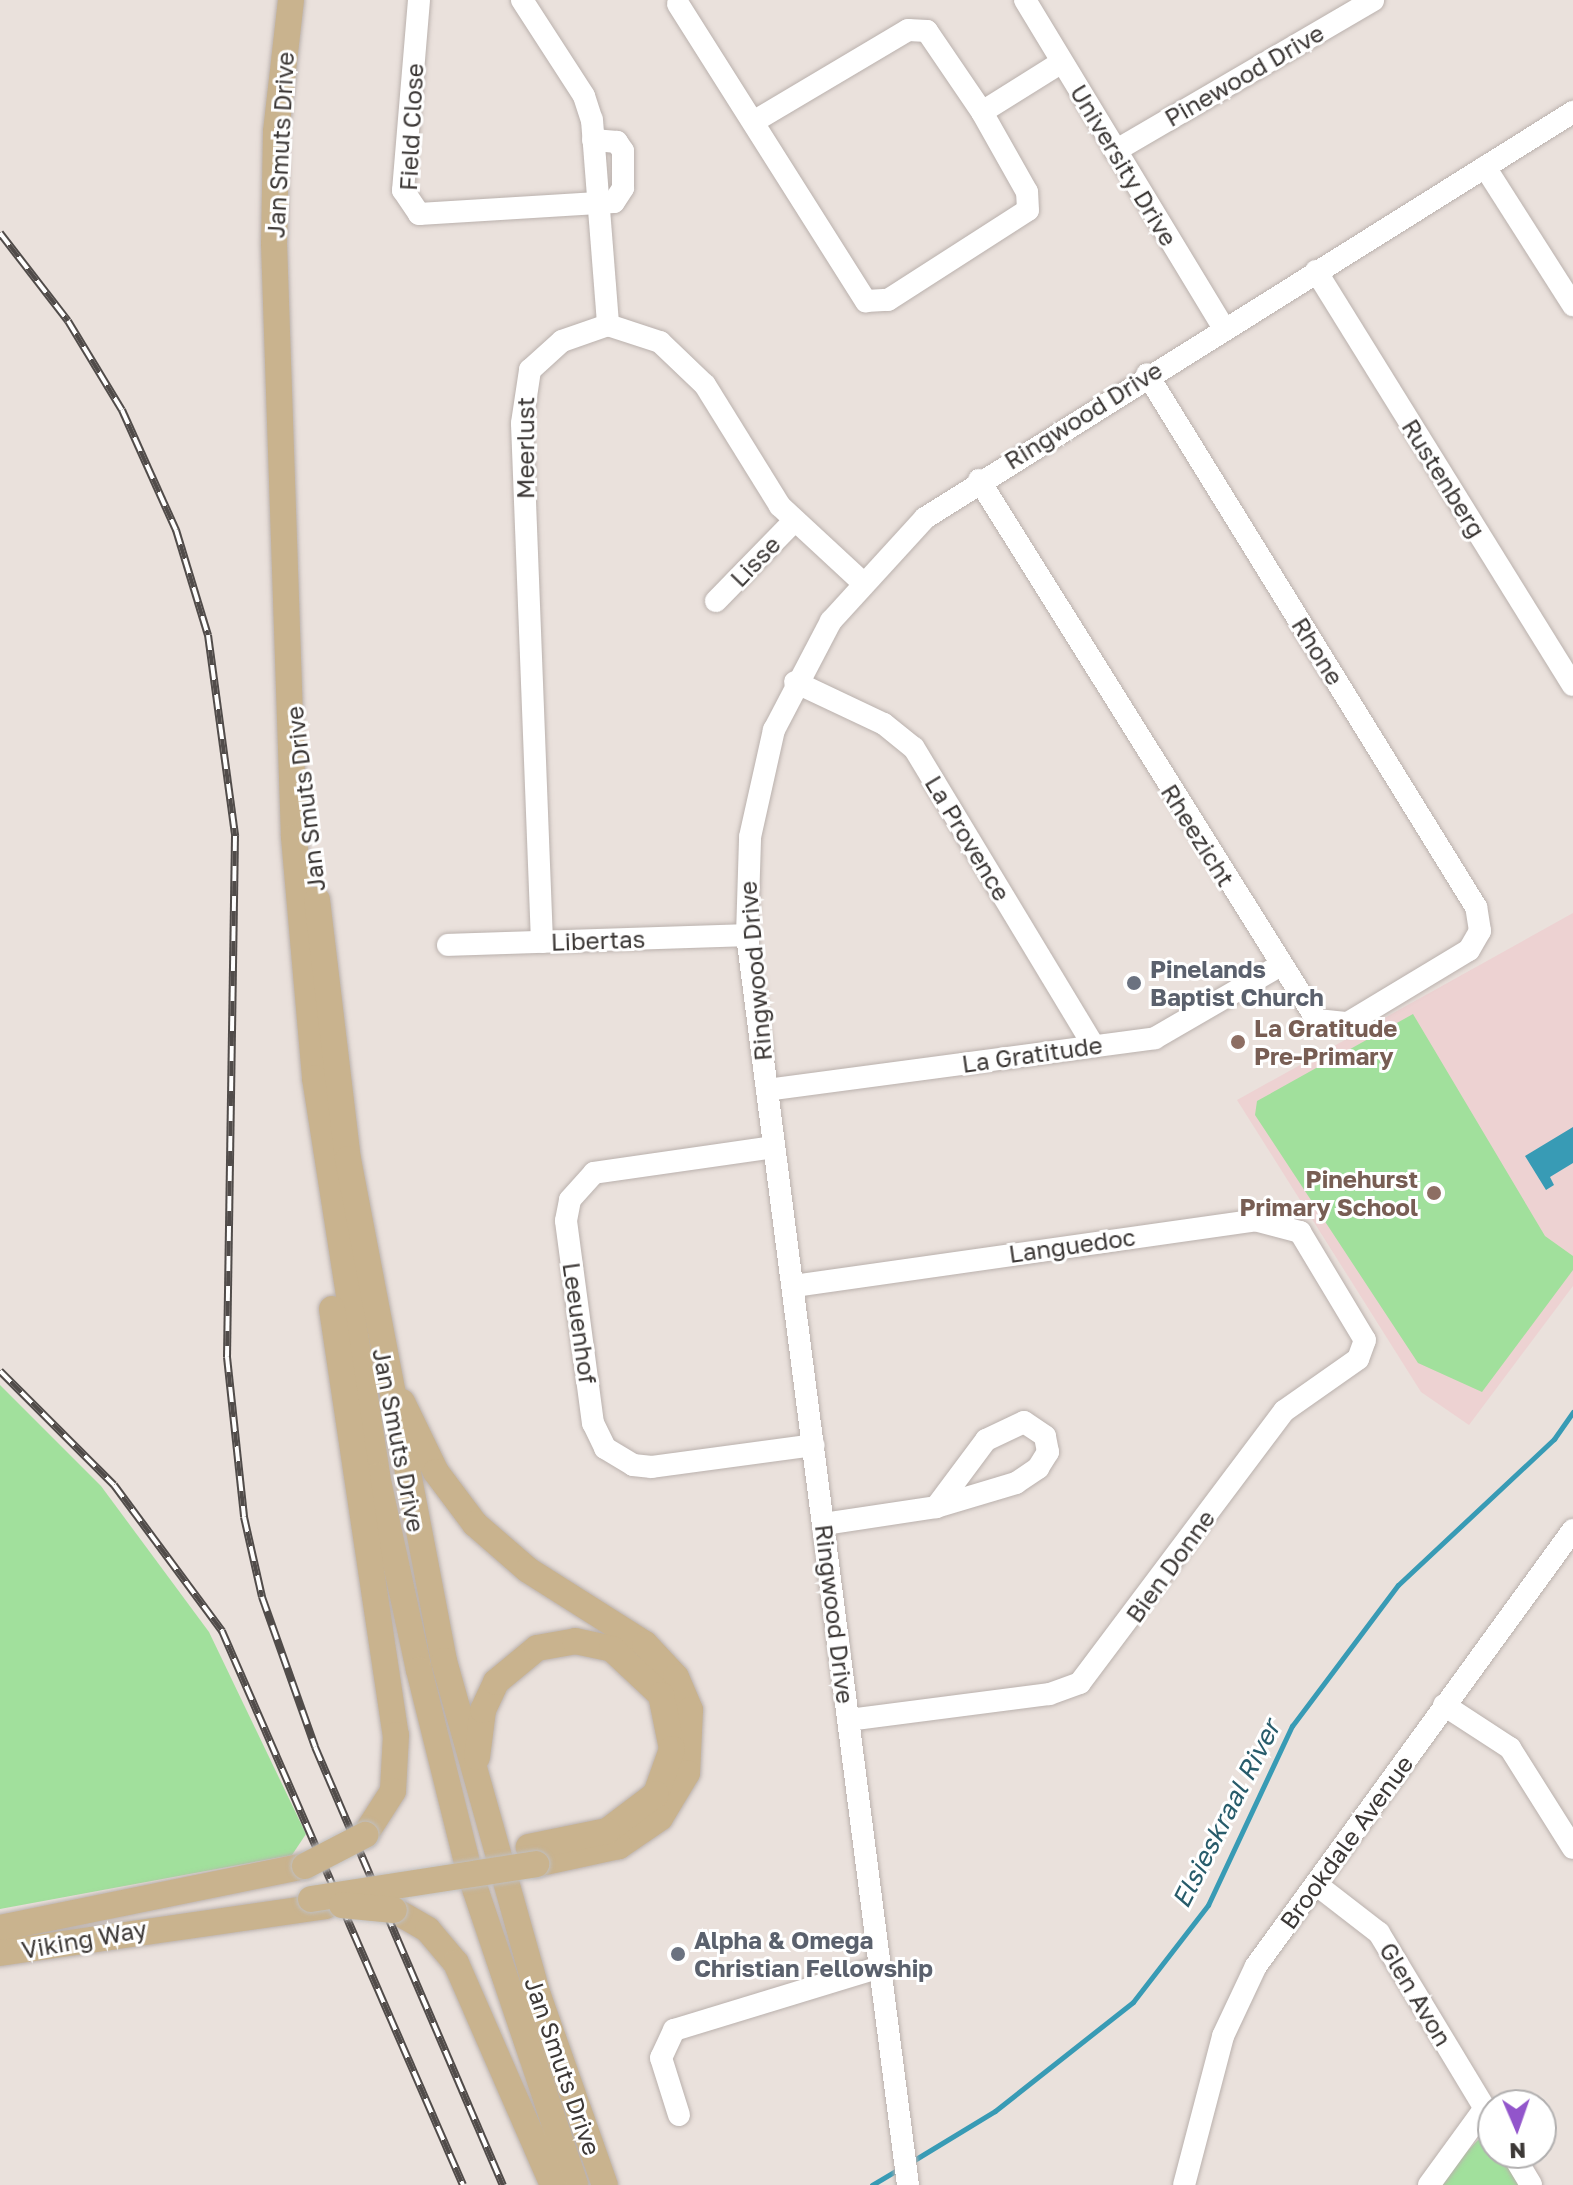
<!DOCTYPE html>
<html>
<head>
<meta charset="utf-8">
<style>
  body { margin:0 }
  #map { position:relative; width:1573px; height:2185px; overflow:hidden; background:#eae1dc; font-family:"Golos Text",sans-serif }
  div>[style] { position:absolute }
  .education>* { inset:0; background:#edd2d2 }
  .green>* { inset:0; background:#a1e09c }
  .water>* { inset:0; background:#389bb5 }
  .stream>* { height:5px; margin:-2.5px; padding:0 2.5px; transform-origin:2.5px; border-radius:2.5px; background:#389bb5 }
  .roads { filter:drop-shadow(0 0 2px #bab1ad) drop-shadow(0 0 2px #bab1ad) }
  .minor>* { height:22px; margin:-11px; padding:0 11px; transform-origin:11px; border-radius:11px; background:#fff }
  .major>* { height:26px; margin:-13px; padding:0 13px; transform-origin:13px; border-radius:13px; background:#c9b38e }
  .rail>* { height:8px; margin-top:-4px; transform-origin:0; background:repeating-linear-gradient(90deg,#fff 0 15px,#514c4a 0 30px); box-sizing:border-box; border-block:2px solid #514c4a }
  .bridges { filter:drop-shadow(0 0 2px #c1bfbf) drop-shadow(0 0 2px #c1bfbf) }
  .major-bridge>* { height:26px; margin:-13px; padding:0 13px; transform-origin:13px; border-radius:13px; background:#c9b38e }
  .dots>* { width:22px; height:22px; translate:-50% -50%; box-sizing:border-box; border:4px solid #fff; border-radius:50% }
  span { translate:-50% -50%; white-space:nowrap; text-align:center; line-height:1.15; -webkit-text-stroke:6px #fff; paint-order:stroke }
  .street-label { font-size:24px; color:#3c3836 }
  .worship-label { font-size:24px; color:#5b616d; font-weight:700 }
  .left { translate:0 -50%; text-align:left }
  .education-label { font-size:24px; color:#785e54; font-weight:700 }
  .right { translate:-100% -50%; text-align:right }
  .water-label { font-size:26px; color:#285c6b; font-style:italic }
  .north { position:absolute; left:1477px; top:2089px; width:80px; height:80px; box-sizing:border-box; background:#fff; border:2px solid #b1afaf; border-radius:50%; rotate:178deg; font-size:22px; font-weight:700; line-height:32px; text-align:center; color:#3c3836 }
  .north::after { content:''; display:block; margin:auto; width:28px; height:36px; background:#9255cb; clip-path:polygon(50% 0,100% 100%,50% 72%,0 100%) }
</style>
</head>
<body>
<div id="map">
  <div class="education">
    <i style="clip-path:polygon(1573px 913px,1573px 1286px,1469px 1425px,1421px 1392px,1237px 1100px)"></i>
  </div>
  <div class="green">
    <i style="clip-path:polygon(1413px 1014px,1545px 1236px,1573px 1256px,1573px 1270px,1482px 1392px,1418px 1363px,1255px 1115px,1257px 1101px)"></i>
    <i style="clip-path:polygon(0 1385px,101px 1486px,209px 1632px,306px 1834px,292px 1855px,0 1909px)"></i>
    <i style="clip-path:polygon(1478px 2140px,1493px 2144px,1519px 2185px,1435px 2185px)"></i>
  </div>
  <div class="water">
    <i style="clip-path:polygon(1573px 1127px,1573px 1163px,1550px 1177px,1554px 1185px,1546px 1190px,1525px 1156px)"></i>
  </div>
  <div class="stream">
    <i style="left:911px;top:2162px;width:98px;rotate:-31.3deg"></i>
    <i style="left:995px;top:2111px;width:176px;rotate:-38.3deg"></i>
    <i style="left:1133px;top:2002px;width:123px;rotate:-52.3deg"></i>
    <i style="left:1208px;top:1905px;width:198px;rotate:-64.9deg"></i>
    <i style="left:1292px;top:1726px;width:176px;rotate:-53.1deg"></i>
    <i style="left:1398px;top:1585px;width:214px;rotate:-43.1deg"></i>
    <i style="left:1554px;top:1439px;width:33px;rotate:-55deg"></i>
    <i style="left:872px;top:2185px;width:31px;rotate:-31deg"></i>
  </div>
  <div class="roads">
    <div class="minor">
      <i style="left:419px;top:0;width:191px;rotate:94.8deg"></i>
      <i style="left:403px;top:190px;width:29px;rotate:56deg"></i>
      <i style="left:419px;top:214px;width:195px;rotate:-3.5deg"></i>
      <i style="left:614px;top:202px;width:17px;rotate:-57deg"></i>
      <i style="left:623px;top:188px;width:37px;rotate:-90deg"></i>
      <i style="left:623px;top:151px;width:11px;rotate:-124deg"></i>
      <i style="left:617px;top:142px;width:24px;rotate:-175deg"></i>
      <i style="left:522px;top:0;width:114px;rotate:57.1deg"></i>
      <i style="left:584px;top:96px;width:25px;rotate:72deg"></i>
      <i style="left:592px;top:120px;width:206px;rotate:85.5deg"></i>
      <i style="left:1025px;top:0;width:385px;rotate:58.8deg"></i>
      <i style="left:678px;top:4px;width:352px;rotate:57.7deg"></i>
      <i style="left:866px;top:301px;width:22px;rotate:-3deg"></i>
      <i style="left:888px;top:300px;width:166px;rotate:-32.7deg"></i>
      <i style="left:1028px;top:210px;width:18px;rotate:-93deg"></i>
      <i style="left:1027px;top:192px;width:92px;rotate:-119.4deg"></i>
      <i style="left:982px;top:112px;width:98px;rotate:-124.2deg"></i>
      <i style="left:927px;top:31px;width:19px;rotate:-177deg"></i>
      <i style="left:908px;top:30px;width:178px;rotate:149.3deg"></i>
      <i style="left:982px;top:112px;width:94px;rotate:-32deg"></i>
      <i style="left:1115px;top:151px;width:299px;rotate:-30.3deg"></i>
      <i style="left:1485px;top:167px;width:164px;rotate:57.5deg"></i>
      <i style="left:1316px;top:271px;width:487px;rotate:58.2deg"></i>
      <i style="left:979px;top:480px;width:637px;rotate:57.96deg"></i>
      <i style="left:1317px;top:1020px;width:31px;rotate:6deg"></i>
      <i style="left:1348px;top:1023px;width:141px;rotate:-31.1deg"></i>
      <i style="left:1469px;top:950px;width:22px;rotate:-60deg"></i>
      <i style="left:1480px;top:931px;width:24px;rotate:-99deg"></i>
      <i style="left:1476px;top:907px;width:626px;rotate:-121.69deg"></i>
      <i style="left:716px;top:601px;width:112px;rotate:-45.7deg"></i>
      <i style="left:795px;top:682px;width:98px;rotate:25.3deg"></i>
      <i style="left:884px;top:724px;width:38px;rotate:39deg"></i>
      <i style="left:914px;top:748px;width:348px;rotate:58.9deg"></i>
      <i style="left:542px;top:942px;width:519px;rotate:-92.21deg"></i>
      <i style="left:522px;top:423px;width:54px;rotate:-81.4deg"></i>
      <i style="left:530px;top:370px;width:43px;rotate:-42.2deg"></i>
      <i style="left:562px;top:341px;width:49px;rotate:-19.2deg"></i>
      <i style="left:608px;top:325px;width:55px;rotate:18.1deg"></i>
      <i style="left:660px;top:342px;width:62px;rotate:43.7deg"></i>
      <i style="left:705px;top:385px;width:142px;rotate:58.2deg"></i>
      <i style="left:780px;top:506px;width:110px;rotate:42.8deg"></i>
      <i style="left:448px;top:945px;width:299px;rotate:-1.9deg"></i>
      <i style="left:767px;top:1090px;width:391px;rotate:-7.6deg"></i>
      <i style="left:1155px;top:1038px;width:143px;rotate:-30.1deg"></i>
      <i style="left:774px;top:1147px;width:182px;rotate:171.8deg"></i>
      <i style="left:594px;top:1173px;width:36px;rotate:132deg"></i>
      <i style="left:570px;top:1200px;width:21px;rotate:101deg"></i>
      <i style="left:566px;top:1221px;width:204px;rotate:82.4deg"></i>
      <i style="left:593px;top:1423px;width:28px;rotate:64deg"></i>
      <i style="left:605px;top:1448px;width:33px;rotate:31deg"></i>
      <i style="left:633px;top:1465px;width:19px;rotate:6deg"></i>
      <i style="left:652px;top:1467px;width:163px;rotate:-7.7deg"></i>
      <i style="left:794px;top:1286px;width:466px;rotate:-8.1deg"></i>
      <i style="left:1255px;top:1220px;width:47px;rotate:14.9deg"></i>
      <i style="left:1300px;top:1232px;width:126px;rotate:59deg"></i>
      <i style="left:1365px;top:1340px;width:20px;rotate:110deg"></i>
      <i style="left:1358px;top:1359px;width:90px;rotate:144.9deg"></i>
      <i style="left:1284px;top:1411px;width:340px;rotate:126.9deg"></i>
      <i style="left:1080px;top:1683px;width:33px;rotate:160deg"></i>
      <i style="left:1049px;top:1694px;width:202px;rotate:172.6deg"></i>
      <i style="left:824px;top:1524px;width:113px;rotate:-8.6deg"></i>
      <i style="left:936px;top:1507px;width:84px;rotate:-16.7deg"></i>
      <i style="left:1016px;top:1483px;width:27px;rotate:-34deg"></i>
      <i style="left:1038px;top:1468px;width:19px;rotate:-58deg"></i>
      <i style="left:1048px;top:1452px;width:16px;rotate:-101deg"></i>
      <i style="left:1045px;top:1436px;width:25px;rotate:-146deg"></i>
      <i style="left:1024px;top:1422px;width:42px;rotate:154.7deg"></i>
      <i style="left:986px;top:1440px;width:84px;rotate:126.7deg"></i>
      <i style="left:1444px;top:1705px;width:79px;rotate:33.1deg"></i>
      <i style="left:1510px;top:1748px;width:118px;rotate:57.8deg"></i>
      <i style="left:1317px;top:1885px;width:78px;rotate:37.7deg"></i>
      <i style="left:1379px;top:1933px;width:221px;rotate:58.9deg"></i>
      <i style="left:679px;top:2115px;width:60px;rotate:-107.5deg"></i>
      <i style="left:661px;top:2058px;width:31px;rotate:-65deg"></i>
      <i style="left:674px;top:2030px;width:215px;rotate:-17deg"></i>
      <i style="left:1512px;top:2153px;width:37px;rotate:59deg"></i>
      <i style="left:908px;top:2185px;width:1260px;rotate:-97.34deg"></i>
      <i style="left:747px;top:935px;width:98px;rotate:-88.2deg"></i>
      <i style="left:750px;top:837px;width:110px;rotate:-77.4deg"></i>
      <i style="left:774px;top:730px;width:123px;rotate:-62.4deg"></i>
      <i style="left:831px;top:621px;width:139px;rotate:-47.6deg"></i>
      <i style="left:925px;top:518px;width:765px;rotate:-32.07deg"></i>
      <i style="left:1184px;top:2185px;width:154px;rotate:-75.3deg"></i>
      <i style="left:1223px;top:2036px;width:77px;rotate:-64.8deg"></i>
      <i style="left:1256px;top:1966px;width:539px;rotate:-53.98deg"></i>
      <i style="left:1429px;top:2185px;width:95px;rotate:-54deg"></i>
    </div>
    <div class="major">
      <i style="left:291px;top:0;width:133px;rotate:96.5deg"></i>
      <i style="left:276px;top:132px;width:111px;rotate:91deg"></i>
      <i style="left:274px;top:243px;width:594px;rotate:88.07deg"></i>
      <i style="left:294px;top:837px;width:242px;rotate:85deg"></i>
      <i style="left:315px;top:1078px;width:403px;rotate:81.1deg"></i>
      <i style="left:377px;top:1476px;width:198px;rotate:77.8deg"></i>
      <i style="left:419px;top:1670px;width:207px;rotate:76deg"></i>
      <i style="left:469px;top:1871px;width:331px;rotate:71.3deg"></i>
      <i style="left:317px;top:900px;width:261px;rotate:83.2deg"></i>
      <i style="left:348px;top:1159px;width:511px;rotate:79.17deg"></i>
      <i style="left:444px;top:1661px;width:350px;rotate:74.3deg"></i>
      <i style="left:539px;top:1998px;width:198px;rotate:70.6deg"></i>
      <i style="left:332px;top:1309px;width:431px;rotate:81.5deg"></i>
      <i style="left:396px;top:1735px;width:56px;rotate:93.1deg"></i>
      <i style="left:393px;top:1791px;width:52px;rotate:122.5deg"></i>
      <i style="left:402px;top:1402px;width:78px;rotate:64.1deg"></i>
      <i style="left:436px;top:1472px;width:65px;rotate:53.1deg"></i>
      <i style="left:475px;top:1524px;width:70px;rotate:41deg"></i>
      <i style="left:528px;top:1570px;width:138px;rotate:32.3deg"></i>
      <i style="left:645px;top:1644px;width:45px;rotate:46.8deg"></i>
      <i style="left:676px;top:1677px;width:36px;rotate:67deg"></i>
      <i style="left:690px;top:1710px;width:63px;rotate:92.7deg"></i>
      <i style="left:687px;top:1773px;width:52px;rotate:121deg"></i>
      <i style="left:660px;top:1818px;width:50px;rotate:145.7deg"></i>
      <i style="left:619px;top:1846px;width:85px;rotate:167.8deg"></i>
      <i style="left:477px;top:1757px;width:47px;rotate:-82.7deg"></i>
      <i style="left:483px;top:1710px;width:31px;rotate:-65deg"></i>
      <i style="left:496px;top:1682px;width:53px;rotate:-39.7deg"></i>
      <i style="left:537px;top:1648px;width:39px;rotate:-10deg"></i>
      <i style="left:575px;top:1641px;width:38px;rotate:12deg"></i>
      <i style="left:612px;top:1649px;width:67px;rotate:43.2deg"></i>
      <i style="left:661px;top:1695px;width:55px;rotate:78.5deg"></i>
      <i style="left:672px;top:1749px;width:48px;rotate:109.6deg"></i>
      <i style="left:656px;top:1794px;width:61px;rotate:142.9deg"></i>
      <i style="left:607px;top:1831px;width:80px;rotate:168.4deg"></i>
      <i style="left:394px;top:1910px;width:39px;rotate:30deg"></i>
      <i style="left:428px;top:1930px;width:43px;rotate:49.7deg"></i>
      <i style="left:456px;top:1963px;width:242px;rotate:66.4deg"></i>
      <i style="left:0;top:1928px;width:311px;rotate:-11.5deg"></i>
      <i style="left:0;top:1953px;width:329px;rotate:-8.2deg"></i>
    </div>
  </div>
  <div class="rail">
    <i style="left:0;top:233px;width:111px;rotate:52.3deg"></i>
    <i style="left:68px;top:321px;width:104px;rotate:58.8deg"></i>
    <i style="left:122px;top:410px;width:132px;rotate:65.8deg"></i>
    <i style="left:176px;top:530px;width:110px;rotate:73.1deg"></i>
    <i style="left:208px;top:635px;width:203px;rotate:82.3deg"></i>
    <i style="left:235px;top:836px;width:521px;rotate:90.88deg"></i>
    <i style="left:227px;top:1357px;width:161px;rotate:83.9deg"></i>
    <i style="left:244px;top:1517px;width:82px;rotate:77.3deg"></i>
    <i style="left:262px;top:1597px;width:159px;rotate:70.5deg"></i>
    <i style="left:315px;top:1747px;width:477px;rotate:66.8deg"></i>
    <i style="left:0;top:1371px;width:161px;rotate:45deg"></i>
    <i style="left:114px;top:1485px;width:182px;rotate:53.5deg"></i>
    <i style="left:222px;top:1631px;width:604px;rotate:66.49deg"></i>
  </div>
  <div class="bridges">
    <div class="major-bridge">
      <i style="left:305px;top:1866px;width:68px;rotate:-27.3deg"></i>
      <i style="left:311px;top:1899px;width:228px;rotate:-8.8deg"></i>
      <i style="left:342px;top:1905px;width:52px;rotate:5.5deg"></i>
    </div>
  </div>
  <div class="dots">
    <i style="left:1134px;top:983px;background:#6b7280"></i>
    <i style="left:1238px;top:1042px;background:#8d6e63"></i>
    <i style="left:1434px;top:1193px;background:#8d6e63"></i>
    <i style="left:678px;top:1954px;background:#6b7280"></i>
  </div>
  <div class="street-label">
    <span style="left:1244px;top:75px;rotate:-30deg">Pinewood Drive</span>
    <span style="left:411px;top:127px;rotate:-87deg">Field Close</span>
    <span style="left:280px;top:145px;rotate:-87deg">Jan Smuts Drive</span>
    <span style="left:1124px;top:165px;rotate:59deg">University Drive</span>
    <span style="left:1083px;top:415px;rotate:-32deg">Ringwood Drive</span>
    <span style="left:525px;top:448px;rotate:-90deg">Meerlust</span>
    <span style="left:1444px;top:478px;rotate:58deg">Rustenberg</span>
    <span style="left:755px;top:561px;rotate:-46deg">Lisse</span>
    <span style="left:1318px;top:651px;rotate:58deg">Rhone</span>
    <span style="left:305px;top:799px;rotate:-97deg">Jan Smuts Drive</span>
    <span style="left:1198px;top:835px;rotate:58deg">Rheezicht</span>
    <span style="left:968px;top:838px;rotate:59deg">La Provence</span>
    <span style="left:598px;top:940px;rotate:-2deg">Libertas</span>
    <span style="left:755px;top:971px;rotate:-95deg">Ringwood Drive</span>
    <span style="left:1032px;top:1054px;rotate:-8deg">La Gratitude</span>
    <span style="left:1072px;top:1245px;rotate:-8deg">Languedoc</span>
    <span style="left:580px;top:1323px;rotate:82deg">Leeuenhof</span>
    <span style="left:399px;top:1440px;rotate:79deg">Jan Smuts Drive</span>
    <span style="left:1170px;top:1566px;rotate:-54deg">Bien Donne</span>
    <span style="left:835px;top:1614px;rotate:83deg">Ringwood Drive</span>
    <span style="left:1346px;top:1842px;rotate:-54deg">Brookdale Avenue</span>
    <span style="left:84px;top:1939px;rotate:-10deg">Viking Way</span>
    <span style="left:1416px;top:1994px;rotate:59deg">Glen Avon</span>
    <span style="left:563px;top:2066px;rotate:71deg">Jan Smuts Drive</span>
  </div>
  <div class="worship-label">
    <span class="left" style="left:1150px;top:983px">Pinelands<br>Baptist Church</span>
    <span class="left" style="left:694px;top:1954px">Alpha &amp; Omega<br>Christian Fellowship</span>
  </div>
  <div class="education-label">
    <span class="left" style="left:1254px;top:1042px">La Gratitude<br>Pre-Primary</span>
    <span class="right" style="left:1418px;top:1193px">Pinehurst<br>Primary School</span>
  </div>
  <div class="water-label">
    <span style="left:1226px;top:1814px;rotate:-63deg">Elsieskraal River</span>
  </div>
  <div class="north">N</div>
</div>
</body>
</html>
